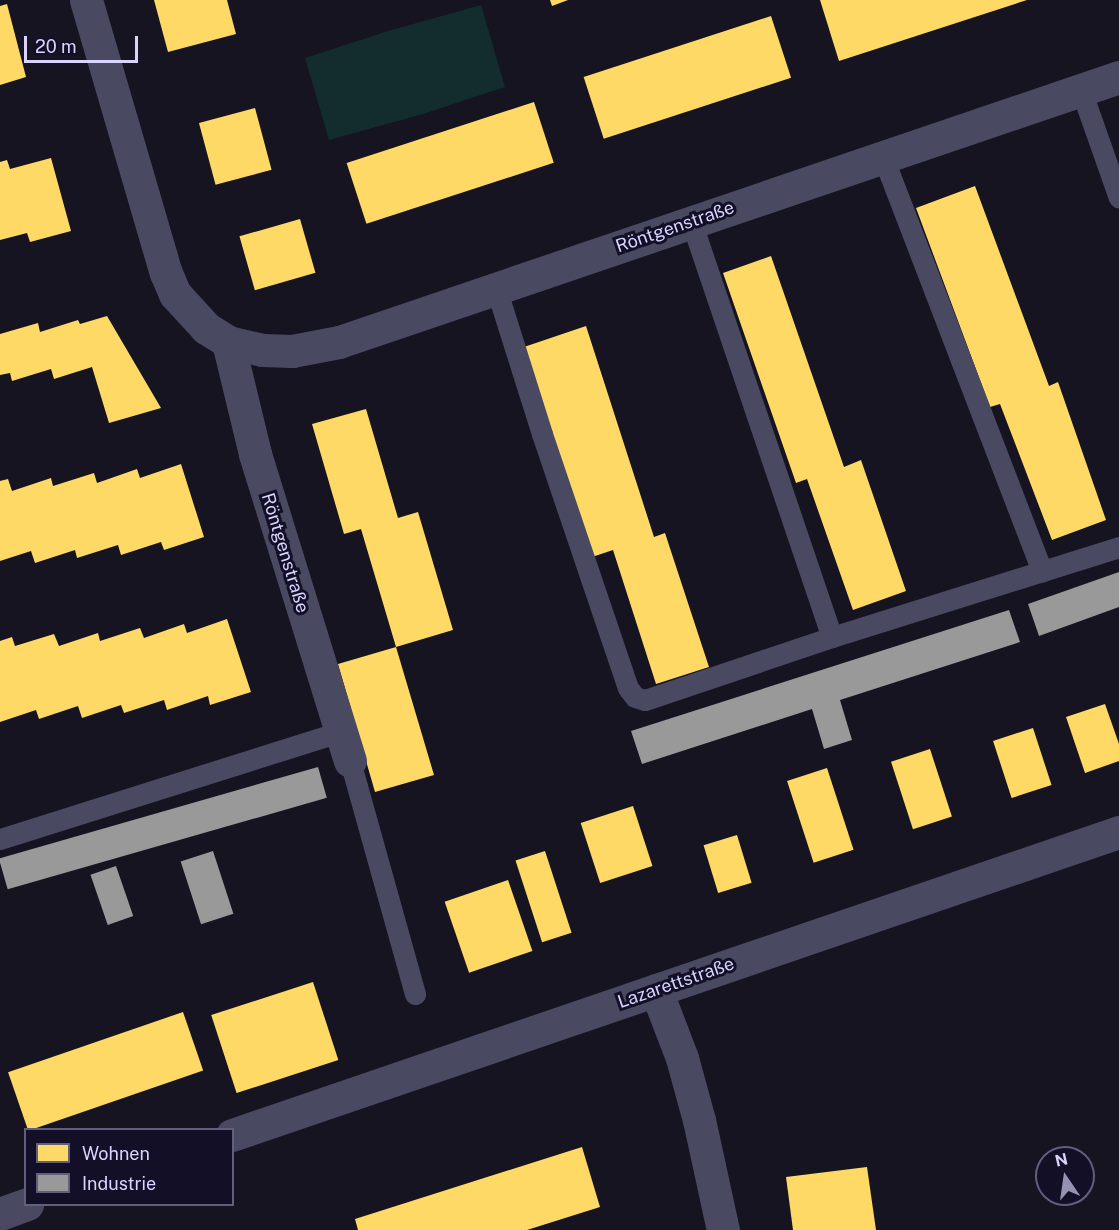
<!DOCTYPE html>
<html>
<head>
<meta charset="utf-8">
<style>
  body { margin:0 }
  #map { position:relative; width:1119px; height:1230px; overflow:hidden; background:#161421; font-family:"Public Sans",sans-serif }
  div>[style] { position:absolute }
  .green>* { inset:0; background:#132c2d }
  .homes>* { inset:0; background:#ffd966; transform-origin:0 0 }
  .industry>* { inset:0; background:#999; transform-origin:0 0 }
  .service>* { height:21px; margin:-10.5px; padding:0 10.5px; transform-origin:10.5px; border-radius:10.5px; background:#4a4962 }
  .minor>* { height:33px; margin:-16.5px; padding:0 16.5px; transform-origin:16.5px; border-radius:16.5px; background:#4a4962 }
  span { translate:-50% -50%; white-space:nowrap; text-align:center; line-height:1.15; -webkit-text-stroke:6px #130f26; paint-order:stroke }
  .street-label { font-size:18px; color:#d9d4ff }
  .legend { position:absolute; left:24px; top:1128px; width:210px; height:78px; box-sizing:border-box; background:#130f26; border:2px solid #625e7d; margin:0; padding:8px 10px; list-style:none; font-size:18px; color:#d9d4ff }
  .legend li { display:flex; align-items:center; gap:12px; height:30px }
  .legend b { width:30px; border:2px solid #625e7d }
  .north { position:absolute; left:1035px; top:1146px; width:60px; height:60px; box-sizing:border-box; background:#130f26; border:2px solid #625e7d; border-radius:50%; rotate:347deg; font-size:16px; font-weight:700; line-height:24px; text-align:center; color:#d9d4ff }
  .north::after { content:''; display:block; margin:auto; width:21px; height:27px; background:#9591b1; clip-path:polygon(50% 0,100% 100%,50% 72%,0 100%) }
  .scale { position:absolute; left:24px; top:36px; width:114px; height:27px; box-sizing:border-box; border:3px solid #d9d4ff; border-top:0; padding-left:8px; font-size:18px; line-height:21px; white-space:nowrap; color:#d9d4ff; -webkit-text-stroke:4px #130f26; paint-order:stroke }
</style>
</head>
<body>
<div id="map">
  <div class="green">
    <i style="clip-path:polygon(481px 5px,505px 87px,423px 114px,329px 140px,305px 58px,388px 31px)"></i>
  </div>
  <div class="homes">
    <i style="clip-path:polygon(154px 0,227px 0,236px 34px,168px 52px)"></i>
    <i style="clip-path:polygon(550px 0,568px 0,552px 6px)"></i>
    <i style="clip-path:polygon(820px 0,1027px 0,839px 61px)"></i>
    <i style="clip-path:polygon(7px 4px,26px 77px,0 85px,0 6px)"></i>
    <i style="left:771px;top:16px;width:65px;height:197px;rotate:72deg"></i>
    <i style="left:534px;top:102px;width:64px;height:197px;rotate:72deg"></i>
    <i style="left:255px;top:108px;width:64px;height:58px;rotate:75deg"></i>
    <i style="clip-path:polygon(51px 158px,71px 231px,30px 242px,27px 233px,0 240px,0 162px,7px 160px,10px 169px)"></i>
    <i style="clip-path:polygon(975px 186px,1049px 386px,1058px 382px,1106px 520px,1052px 540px,1000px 404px,990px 407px,916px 208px)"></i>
    <i style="left:300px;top:219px;width:56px;height:63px;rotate:74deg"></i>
    <i style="clip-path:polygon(771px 256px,844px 467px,861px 460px,906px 591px,853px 610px,807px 479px,796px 483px,723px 273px)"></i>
    <i style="clip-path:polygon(107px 316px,161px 408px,109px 423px,92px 367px,54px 379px,51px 369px,12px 381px,10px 373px,0 375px,0 334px,38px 323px,40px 332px,78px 320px,80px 324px)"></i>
    <i style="clip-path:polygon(586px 326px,654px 537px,665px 533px,709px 667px,656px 684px,613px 550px,592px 557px,524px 347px)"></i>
    <i style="clip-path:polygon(366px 409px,398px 518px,418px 512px,453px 630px,396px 647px,434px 775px,375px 792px,338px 664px,396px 647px,361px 529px,344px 534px,312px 424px)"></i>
    <i style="clip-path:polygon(181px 464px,204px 537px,164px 550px,161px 542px,121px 555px,118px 545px,77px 558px,75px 550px,35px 563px,31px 551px,0 561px,0 481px,8px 479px,12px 491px,51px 478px,53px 486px,94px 473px,97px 483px,137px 469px,140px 478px)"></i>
    <i style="clip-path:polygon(227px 619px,251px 692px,210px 705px,208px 696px,167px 710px,164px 700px,124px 713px,121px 705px,82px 718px,78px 706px,39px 719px,36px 710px,0 722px,0 641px,12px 637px,15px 646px,54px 634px,59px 646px,98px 633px,100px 641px,140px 628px,144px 638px,184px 624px,187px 633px)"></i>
    <i style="clip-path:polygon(1105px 704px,1119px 744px,1119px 761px,1085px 773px,1066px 717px)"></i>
    <i style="left:1033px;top:728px;width:60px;height:42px;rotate:72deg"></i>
    <i style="left:930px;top:749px;width:71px;height:41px;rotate:72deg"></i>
    <i style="left:827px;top:768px;width:86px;height:42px;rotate:72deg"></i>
    <i style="left:633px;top:806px;width:63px;height:55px;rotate:72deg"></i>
    <i style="left:737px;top:835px;width:50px;height:35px;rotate:73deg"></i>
    <i style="left:545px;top:851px;width:86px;height:31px;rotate:72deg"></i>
    <i style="left:508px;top:880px;width:75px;height:67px;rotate:71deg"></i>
    <i style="left:313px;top:982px;width:82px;height:107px;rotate:72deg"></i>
    <i style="left:183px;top:1012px;width:62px;height:185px;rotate:71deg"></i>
    <i style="clip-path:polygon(582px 1147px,600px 1207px,527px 1230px,358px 1230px,355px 1219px)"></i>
    <i style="clip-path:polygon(867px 1167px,876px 1230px,793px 1230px,786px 1177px)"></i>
  </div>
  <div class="industry">
    <i style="clip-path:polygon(1119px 572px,1119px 607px,1039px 636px,1028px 604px)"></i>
    <i style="clip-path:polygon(1009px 610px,1020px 642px,840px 700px,852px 740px,824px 749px,812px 709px,642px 764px,631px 731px)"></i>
    <i style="left:318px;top:767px;width:32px;height:332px;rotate:74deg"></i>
    <i style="left:213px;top:851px;width:66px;height:34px;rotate:72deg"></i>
    <i style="left:116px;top:866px;width:53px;height:27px;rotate:71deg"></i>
  </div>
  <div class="service">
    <i style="left:1081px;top:90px;width:114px;rotate:70.6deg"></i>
    <i style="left:883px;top:157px;width:444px;rotate:69deg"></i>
    <i style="left:691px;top:221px;width:439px;rotate:71.3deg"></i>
    <i style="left:496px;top:288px;width:153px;rotate:72.5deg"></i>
    <i style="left:542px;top:434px;width:268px;rotate:71.3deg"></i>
    <i style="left:628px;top:688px;width:11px;rotate:52deg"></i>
    <i style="left:635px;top:697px;width:10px;rotate:17deg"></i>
    <i style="left:645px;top:700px;width:197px;rotate:-18.6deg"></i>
    <i style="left:832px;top:637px;width:301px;rotate:-17.4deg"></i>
    <i style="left:350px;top:761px;width:242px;rotate:74.4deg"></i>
    <i style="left:0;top:839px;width:356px;rotate:-17.5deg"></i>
  </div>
  <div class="minor">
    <i style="left:86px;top:0;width:284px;rotate:73.7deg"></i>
    <i style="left:166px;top:273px;width:23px;rotate:67deg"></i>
    <i style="left:175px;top:294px;width:46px;rotate:47.6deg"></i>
    <i style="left:206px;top:328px;width:26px;rotate:32deg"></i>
    <i style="left:228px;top:342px;width:35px;rotate:13deg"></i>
    <i style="left:262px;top:350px;width:30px;rotate:2deg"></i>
    <i style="left:292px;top:351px;width:48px;rotate:-10.8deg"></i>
    <i style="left:339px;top:342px;width:824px;rotate:-18.76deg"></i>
    <i style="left:228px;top:342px;width:115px;rotate:76.4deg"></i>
    <i style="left:255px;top:454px;width:321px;rotate:72.8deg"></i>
    <i style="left:656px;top:990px;width:73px;rotate:69.1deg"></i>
    <i style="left:682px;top:1058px;width:64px;rotate:74.7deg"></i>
    <i style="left:699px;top:1120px;width:113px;rotate:77.7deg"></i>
    <i style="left:232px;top:1135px;width:937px;rotate:-18.86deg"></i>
    <i style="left:0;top:1214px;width:29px;rotate:-20deg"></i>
  </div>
  <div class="street-label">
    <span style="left:675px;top:227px;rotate:-19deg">Röntgenstraße</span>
    <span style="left:285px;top:553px;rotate:73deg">Röntgenstraße</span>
    <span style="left:676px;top:983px;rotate:-19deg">Lazarettstraße</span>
  </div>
  <ul class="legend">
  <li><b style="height:16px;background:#ffd966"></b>Wohnen</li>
  <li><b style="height:16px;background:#999"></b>Industrie</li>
  </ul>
  <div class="north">N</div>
  <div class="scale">20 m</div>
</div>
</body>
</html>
